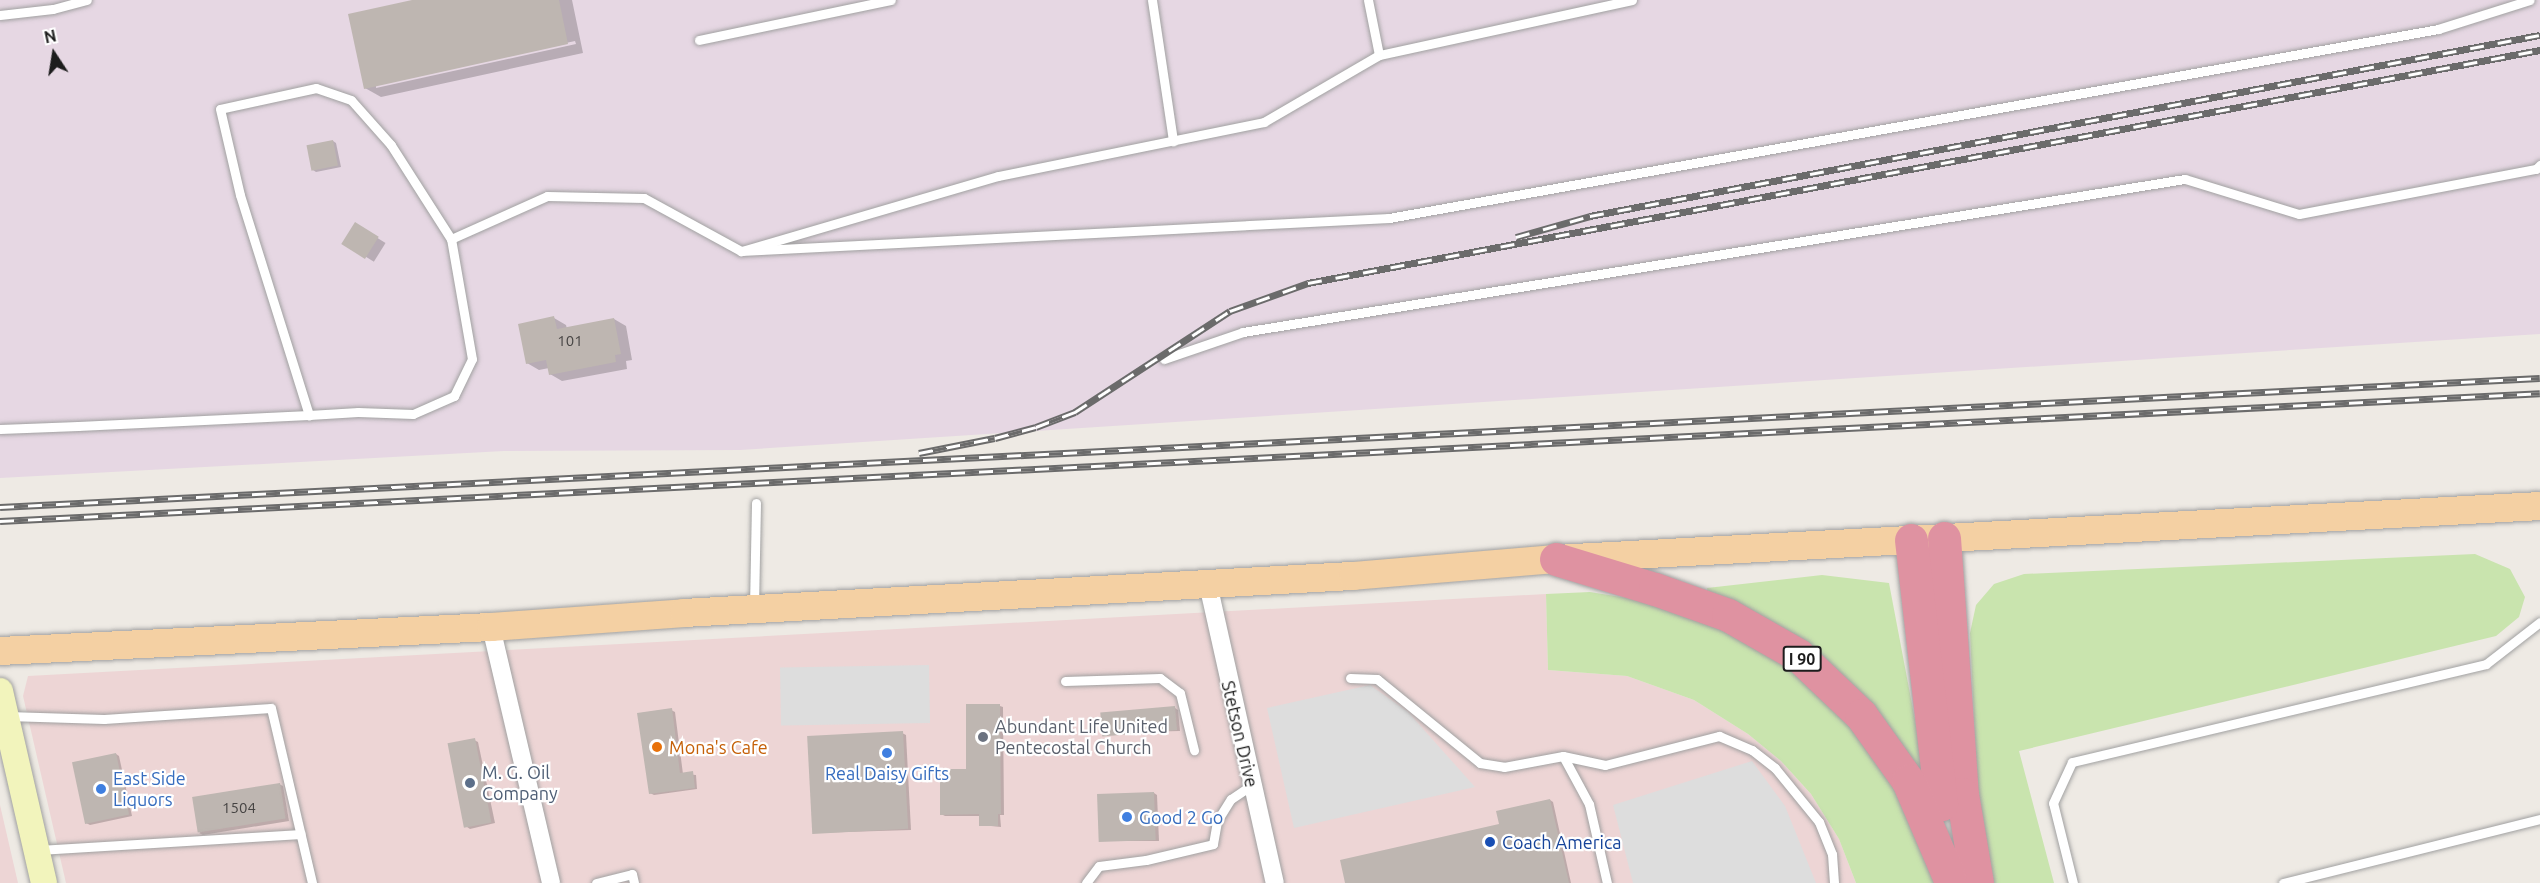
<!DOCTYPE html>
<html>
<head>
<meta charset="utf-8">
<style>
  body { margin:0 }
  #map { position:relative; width:2540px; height:883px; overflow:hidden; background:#eeeae4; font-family:Ubuntu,sans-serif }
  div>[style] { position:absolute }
  .commercial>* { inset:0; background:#edd5d5 }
  .industrial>* { inset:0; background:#e6d7e3 }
  .grass>* { inset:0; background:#c9e4ae }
  .parking>* { inset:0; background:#ddd; transform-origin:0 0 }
  .shadow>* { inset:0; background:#0003; transform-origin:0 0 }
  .building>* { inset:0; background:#beb6b1; transform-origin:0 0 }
  .roads { filter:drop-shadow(0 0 2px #a1a1a1) drop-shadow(0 0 2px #a1a1a1) }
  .service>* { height:9px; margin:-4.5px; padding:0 4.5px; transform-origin:4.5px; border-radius:4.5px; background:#fff }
  .minor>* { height:18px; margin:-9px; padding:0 9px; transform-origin:9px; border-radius:9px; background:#fff }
  .secondary>* { height:26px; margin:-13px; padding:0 13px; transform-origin:13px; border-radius:13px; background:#f2f4bc }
  .primary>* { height:28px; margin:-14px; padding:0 14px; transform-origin:14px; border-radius:14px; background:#f4d0a3 }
  .motorway>* { height:33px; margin:-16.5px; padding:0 16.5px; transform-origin:16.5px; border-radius:16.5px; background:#df92a1 }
  .rail>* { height:7px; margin-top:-3.5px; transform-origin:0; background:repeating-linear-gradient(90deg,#fff 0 14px,#6b6b6b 0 28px); box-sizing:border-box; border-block:2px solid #6b6b6b }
  .dots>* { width:16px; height:16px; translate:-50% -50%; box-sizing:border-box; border:3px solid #fff; border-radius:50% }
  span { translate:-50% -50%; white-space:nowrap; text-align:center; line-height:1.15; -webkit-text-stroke:4.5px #fff; paint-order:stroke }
  .number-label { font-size:15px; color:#454342 }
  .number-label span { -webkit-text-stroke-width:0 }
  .shield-label span { padding:2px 4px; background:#fff; border:2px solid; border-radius:4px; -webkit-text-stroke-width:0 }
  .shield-label { font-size:16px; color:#1d1d1d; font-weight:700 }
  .worship-label { font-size:18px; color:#5b616d }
  .left { translate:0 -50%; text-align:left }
  .street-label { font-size:18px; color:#1d1d1d }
  .food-label { font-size:18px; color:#c56008 }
  .service-label { font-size:18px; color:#4e5e75 }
  .shop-label { font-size:18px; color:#366cbe }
  .transit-label { font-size:18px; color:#164399 }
  .north { position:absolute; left:24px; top:24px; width:60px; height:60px; -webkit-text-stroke:4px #fff; paint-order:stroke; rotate:348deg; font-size:16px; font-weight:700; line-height:24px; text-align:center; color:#1d1d1d }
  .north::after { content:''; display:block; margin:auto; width:21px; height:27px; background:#1d1d1d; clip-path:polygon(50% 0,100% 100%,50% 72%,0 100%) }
</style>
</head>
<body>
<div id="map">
  <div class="commercial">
    <i style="clip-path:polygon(1546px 594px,1548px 670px,1627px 676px,1694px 700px,1748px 734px,1781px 761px,1811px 794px,1839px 839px,1856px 883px,66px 883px,23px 696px,28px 676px)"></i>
    <i style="clip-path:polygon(0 805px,18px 883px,0 883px)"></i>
  </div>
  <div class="industrial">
    <i style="clip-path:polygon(0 0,2540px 0,2540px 334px,740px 450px,504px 451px,0 478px)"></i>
  </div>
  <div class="grass">
    <i style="clip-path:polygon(2475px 554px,2510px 569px,2525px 597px,2519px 617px,2496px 636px,2019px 751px,2054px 883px,1992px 883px,1977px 782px,1970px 633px,1976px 605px,1994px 584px,2024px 574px)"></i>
    <i style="clip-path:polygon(1822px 575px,1889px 583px,1930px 799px,1898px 741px,1708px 595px,1707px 588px)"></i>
    <i style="clip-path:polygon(1590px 592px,1652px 602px,1721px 626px,1790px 665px,1854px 721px,1901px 787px,1936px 883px,1856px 883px,1839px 839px,1811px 794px,1781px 761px,1748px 734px,1694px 700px,1627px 676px,1548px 670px,1546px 594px)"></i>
  </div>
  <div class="parking">
    <i style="left:929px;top:665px;width:58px;height:149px;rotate:89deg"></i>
    <i style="clip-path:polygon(1370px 685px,1408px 712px,1475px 787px,1294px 828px,1267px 708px)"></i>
    <i style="clip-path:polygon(1752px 761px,1785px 806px,1816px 883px,1633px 883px,1613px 805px)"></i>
  </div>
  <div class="shadow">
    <i style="clip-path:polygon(evenodd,419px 0,572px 0,583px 53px,381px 97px,365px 88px,419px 0,575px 41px,576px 44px,376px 88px,376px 85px,575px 41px)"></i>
    <i style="clip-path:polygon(333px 141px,336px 143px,341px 167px,316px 172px,313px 170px)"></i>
    <i style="left:355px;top:224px;width:36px;height:22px;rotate:32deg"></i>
    <i style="clip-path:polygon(554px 318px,566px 325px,567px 329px,614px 319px,626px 326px,632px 360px,626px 361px,627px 369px,562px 381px,550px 374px,549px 368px,539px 370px,527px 363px)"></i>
    <i style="clip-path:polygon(1000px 706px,1003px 707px,1004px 815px,1000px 815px,1001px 827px,981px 825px,981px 816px,945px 816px,941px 814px,967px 771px)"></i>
    <i style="clip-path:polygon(1175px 708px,1178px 710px,1180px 731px,1102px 733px)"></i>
    <i style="clip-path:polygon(671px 710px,675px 712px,683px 774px,696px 775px,697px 789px,654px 795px,650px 793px)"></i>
    <i style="clip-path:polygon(902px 733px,906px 735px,911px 830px,813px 833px)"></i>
    <i style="clip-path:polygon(474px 740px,478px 742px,495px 823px,470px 829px,467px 827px)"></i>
    <i style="clip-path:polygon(116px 754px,119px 756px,132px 816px,90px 825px,86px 823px)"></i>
    <i style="clip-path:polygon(279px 784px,283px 786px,289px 821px,203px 835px,199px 833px)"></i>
    <i style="clip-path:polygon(1154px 793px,1157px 795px,1159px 841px,1101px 841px)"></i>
    <i style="clip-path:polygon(1550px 800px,1553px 802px,1571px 883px,1347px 883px,1500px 825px)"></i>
  </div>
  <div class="building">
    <i style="clip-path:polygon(412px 0,559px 0,568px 44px,364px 89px,348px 14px)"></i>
    <i style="left:333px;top:140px;width:26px;height:27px;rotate:79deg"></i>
    <i style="left:355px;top:222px;width:28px;height:26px;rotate:32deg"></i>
    <i style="clip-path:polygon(554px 316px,557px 329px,614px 318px,621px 354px,615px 355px,616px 362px,549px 375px,546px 360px,526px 364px,518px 324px)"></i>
    <i style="clip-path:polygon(966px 704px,1000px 704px,1001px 814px,998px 814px,998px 826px,979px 826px,979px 814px,940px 815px,940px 769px,966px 769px)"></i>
    <i style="left:1175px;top:706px;width:24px;height:75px;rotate:85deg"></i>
    <i style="clip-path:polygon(672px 708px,680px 773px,693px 771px,695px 788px,649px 794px,637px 713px)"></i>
    <i style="left:903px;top:731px;width:98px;height:96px;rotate:87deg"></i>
    <i style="left:475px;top:738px;width:86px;height:28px;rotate:79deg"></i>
    <i style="left:116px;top:753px;width:63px;height:45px;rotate:78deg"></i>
    <i style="left:280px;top:783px;width:36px;height:89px;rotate:81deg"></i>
    <i style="left:1154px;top:792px;width:48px;height:57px;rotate:88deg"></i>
    <i style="clip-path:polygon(1550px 799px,1569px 883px,1345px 883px,1340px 860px,1499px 824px,1496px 811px)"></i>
  </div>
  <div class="roads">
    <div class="service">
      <i style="left:1152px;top:0;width:143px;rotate:81.5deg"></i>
      <i style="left:1368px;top:0;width:56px;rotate:78.7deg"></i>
      <i style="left:1632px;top:0;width:259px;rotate:167.7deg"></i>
      <i style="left:1379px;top:55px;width:133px;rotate:149.8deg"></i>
      <i style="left:1264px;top:122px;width:271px;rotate:168.5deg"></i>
      <i style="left:998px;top:176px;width:268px;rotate:163.7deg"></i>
      <i style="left:741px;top:251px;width:649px;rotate:-2.92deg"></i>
      <i style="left:1389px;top:218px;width:1066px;rotate:-10.21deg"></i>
      <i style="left:2438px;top:29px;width:96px;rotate:-17.5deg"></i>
      <i style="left:0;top:15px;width:53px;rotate:-6.5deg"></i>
      <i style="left:53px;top:9px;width:35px;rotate:-15deg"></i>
      <i style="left:699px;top:40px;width:196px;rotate:-11.8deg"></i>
      <i style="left:451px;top:239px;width:105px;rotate:-24.1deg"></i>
      <i style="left:547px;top:196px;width:97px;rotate:1.2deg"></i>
      <i style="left:644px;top:198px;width:111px;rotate:28.7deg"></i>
      <i style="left:1164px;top:359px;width:83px;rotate:-18.9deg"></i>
      <i style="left:1243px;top:332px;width:954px;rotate:-9.23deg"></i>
      <i style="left:2185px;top:179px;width:119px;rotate:17.1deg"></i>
      <i style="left:2299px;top:214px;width:241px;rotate:-10.8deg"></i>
      <i style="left:2536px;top:169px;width:6px;rotate:-45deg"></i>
      <i style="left:0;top:429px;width:78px;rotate:-2.2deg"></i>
      <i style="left:78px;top:426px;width:231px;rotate:-2.7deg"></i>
      <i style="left:309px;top:415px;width:49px;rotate:-3.5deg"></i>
      <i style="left:358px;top:412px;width:55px;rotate:2.1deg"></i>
      <i style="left:413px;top:414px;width:45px;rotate:-23.7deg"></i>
      <i style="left:454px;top:396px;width:41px;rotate:-64.1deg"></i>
      <i style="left:472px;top:359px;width:122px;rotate:-99.9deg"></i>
      <i style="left:451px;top:239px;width:112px;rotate:-122.6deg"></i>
      <i style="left:391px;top:145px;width:60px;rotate:-131.6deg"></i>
      <i style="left:351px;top:100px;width:37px;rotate:-161deg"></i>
      <i style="left:316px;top:88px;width:98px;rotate:167.7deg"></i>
      <i style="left:220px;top:109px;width:88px;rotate:76.9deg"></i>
      <i style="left:240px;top:195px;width:231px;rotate:72.6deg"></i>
      <i style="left:754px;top:607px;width:104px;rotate:-88.9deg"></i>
      <i style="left:1350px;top:678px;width:27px;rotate:2deg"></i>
      <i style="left:1377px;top:679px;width:133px;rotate:39.2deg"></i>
      <i style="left:1480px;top:763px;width:24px;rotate:9deg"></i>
      <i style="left:1504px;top:767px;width:60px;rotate:-10.6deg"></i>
      <i style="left:1563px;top:756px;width:55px;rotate:61.6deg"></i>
      <i style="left:1589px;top:804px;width:81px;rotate:77.2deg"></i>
      <i style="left:1065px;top:681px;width:95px;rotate:-1.8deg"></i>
      <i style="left:1160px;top:678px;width:25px;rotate:37deg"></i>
      <i style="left:1180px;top:693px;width:59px;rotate:76.2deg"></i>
      <i style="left:7px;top:716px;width:97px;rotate:1.8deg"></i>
      <i style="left:104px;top:719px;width:167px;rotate:-3.8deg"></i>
      <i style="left:271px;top:708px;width:180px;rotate:76.8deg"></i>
      <i style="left:1563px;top:756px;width:43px;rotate:12.1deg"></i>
      <i style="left:1605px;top:765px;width:118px;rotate:-14.3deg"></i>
      <i style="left:1719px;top:736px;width:36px;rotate:23deg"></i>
      <i style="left:1752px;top:750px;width:29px;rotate:38deg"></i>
      <i style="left:1775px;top:768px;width:70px;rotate:50.8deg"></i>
      <i style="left:1819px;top:822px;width:35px;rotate:68deg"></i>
      <i style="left:1832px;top:854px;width:29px;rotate:86deg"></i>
      <i style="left:39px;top:850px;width:262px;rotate:-3.5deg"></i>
      <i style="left:596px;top:883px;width:37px;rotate:-14deg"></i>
      <i style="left:632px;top:874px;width:9px;rotate:77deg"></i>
      <i style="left:1086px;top:883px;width:21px;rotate:-53deg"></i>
      <i style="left:1099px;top:866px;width:47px;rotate:-7.3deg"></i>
      <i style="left:1146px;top:860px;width:69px;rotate:-13.4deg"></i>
      <i style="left:1213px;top:844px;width:23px;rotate:-80deg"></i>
      <i style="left:1217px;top:821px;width:26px;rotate:-58deg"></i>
      <i style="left:1231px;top:799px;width:25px;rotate:-34deg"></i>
      <i style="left:2073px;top:883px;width:82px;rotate:-104deg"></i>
      <i style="left:2053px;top:803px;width:45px;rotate:-65.1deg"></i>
      <i style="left:2072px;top:762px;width:425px;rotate:-13.3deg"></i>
      <i style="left:2486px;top:664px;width:68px;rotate:-37.9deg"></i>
      <i style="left:2283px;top:883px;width:265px;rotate:-14deg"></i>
    </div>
    <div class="minor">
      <i style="left:1208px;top:584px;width:306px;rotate:77.4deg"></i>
      <i style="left:491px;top:627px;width:263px;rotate:76.8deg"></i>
    </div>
    <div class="secondary">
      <i style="left:0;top:691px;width:197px;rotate:77.1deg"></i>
    </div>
    <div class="primary">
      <i style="left:0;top:651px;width:492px;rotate:-2.8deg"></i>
      <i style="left:491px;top:627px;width:194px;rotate:-4.1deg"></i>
      <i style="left:684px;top:613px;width:670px;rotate:-3.17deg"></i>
      <i style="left:1353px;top:576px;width:204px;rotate:-4.8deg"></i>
      <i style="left:1556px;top:559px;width:985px;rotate:-3.08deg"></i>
    </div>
    <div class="motorway">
      <i style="left:1944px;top:538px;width:257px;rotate:86deg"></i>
      <i style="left:1962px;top:794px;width:90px;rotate:80.4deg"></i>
      <i style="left:1911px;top:540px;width:266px;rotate:83.5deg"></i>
      <i style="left:1556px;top:559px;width:103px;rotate:16.9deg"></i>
      <i style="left:1655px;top:589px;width:77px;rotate:19.6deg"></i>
      <i style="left:1728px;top:615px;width:81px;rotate:29.7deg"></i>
      <i style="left:1798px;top:655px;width:87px;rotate:43.6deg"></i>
      <i style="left:1861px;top:715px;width:81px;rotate:54.5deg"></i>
      <i style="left:1908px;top:781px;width:104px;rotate:66.9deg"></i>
    </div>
  </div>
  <div class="rail">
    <i style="left:1516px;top:237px;width:77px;rotate:-15.8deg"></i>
    <i style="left:1590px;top:216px;width:967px;rotate:-10.79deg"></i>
    <i style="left:919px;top:453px;width:77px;rotate:-11.2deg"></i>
    <i style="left:995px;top:438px;width:42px;rotate:-15deg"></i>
    <i style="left:1036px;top:427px;width:42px;rotate:-21deg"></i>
    <i style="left:1075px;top:412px;width:185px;rotate:-33.1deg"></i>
    <i style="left:1230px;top:311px;width:83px;rotate:-19.7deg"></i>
    <i style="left:1308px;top:283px;width:1254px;rotate:-10.71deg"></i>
    <i style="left:0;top:507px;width:2543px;rotate:-2.91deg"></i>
    <i style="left:0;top:521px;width:2543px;rotate:-2.88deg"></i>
  </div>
  <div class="dots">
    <i style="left:983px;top:737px;background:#6b7280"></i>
    <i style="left:657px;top:747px;background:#e8710a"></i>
    <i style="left:887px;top:753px;background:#3f7fe0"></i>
    <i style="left:470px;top:783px;background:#5c6f8a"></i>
    <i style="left:101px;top:789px;background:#3f7fe0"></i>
    <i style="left:1127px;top:817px;background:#3f7fe0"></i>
    <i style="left:1490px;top:842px;background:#1a4fb4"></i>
  </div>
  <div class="number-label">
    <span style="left:570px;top:341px">101</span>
    <span style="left:239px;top:808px">1504</span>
  </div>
  <div class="shield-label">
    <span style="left:1802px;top:659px">I 90</span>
  </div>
  <div class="worship-label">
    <span class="left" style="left:995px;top:737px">Abundant Life United<br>Pentecostal Church</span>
  </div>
  <div class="street-label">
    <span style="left:1240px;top:734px;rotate:77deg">Stetson Drive</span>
  </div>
  <div class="food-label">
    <span class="left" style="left:669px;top:747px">Mona's Cafe</span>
  </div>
  <div class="service-label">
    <span class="left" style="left:482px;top:783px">M. G. Oil<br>Company</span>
  </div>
  <div class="shop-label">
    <span style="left:887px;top:773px">Real Daisy Gifts</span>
    <span class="left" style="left:113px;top:789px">East Side<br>Liquors</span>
    <span class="left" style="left:1139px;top:817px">Good 2 Go</span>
  </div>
  <div class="transit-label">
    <span class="left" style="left:1502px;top:842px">Coach America</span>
  </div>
  <div class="north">N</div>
</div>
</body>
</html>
